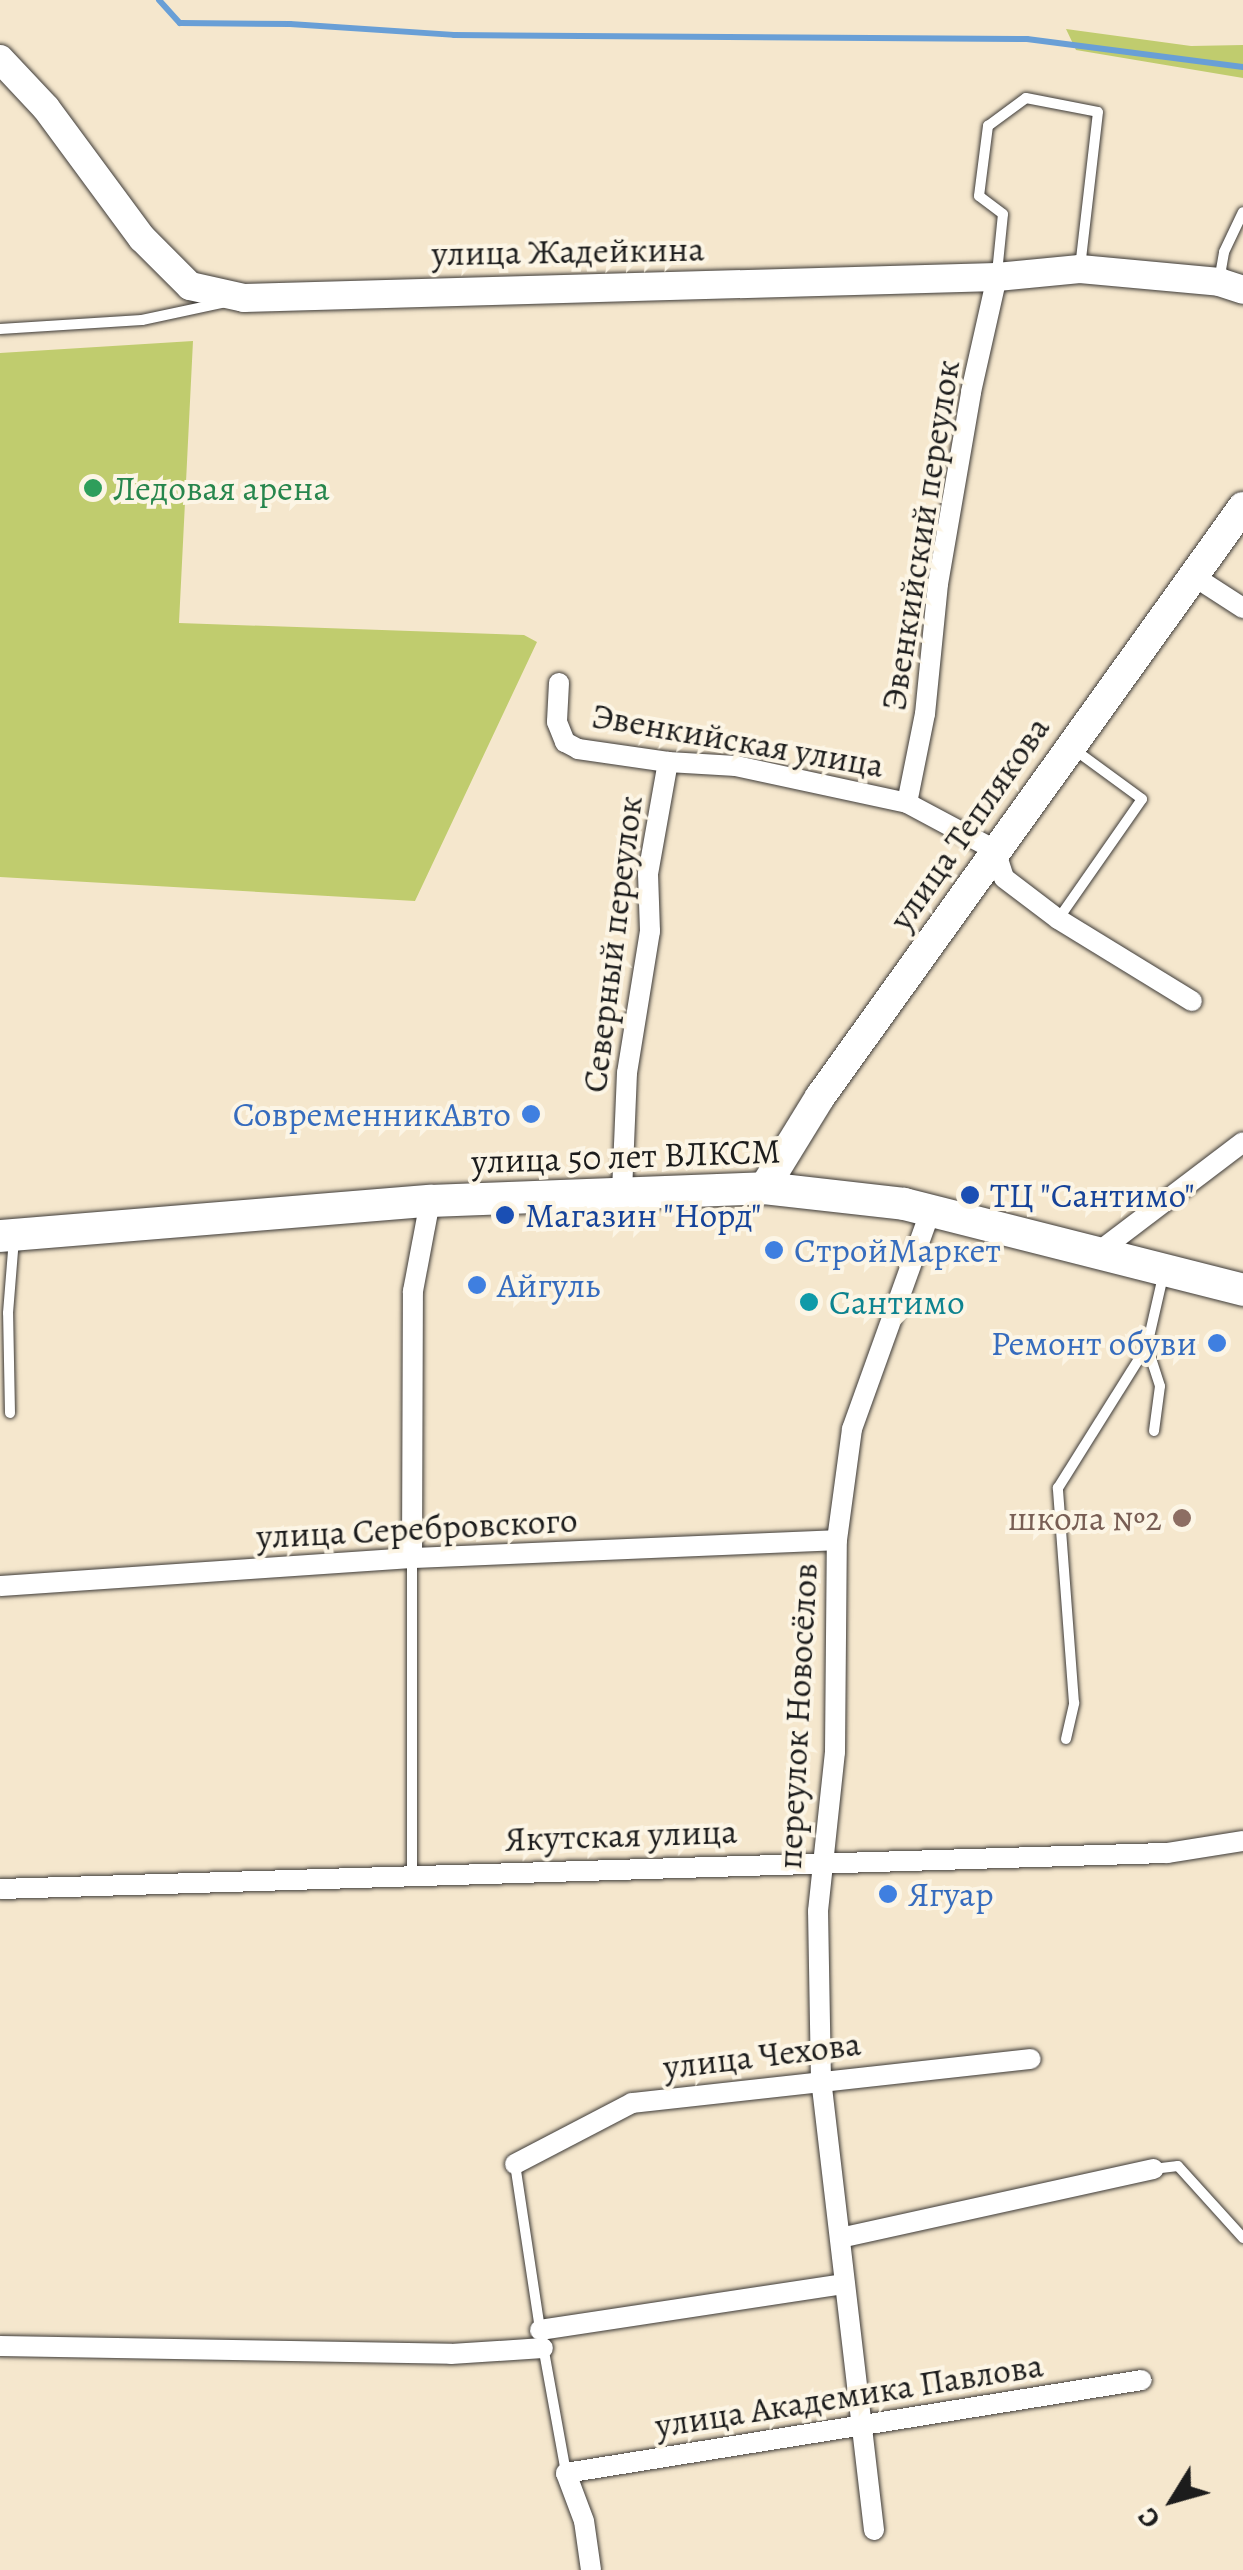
<!DOCTYPE html>
<html>
<head>
<meta charset="utf-8">
<style>
  body { margin:0 }
  #map { position:relative; width:1243px; height:2570px; overflow:hidden; background:#f5e7cd; font-family:Alegreya,serif }
  div>[style] { position:absolute }
  .green>* { inset:0; background:#c0cc6e }
  .stream>* { height:6px; margin:-3px; padding:0 3px; transform-origin:3px; border-radius:3px; background:#699fd6 }
  .roads { filter:drop-shadow(0 0 2px #3d3a37) drop-shadow(0 0 2px #3d3a37) }
  .service>* { height:10px; margin:-5px; padding:0 5px; transform-origin:5px; border-radius:5px; background:#fff }
  .minor>* { height:20px; margin:-10px; padding:0 10px; transform-origin:10px; border-radius:10px; background:#fff }
  .tertiary>* { height:28px; margin:-14px; padding:0 14px; transform-origin:14px; border-radius:14px; background:#fff }
  .secondary>* { height:30px; margin:-15px; padding:0 15px; transform-origin:15px; border-radius:15px; background:#fff }
  .primary>* { height:32px; margin:-16px; padding:0 16px; transform-origin:16px; border-radius:16px; background:#fff }
  .dots>* { width:28px; height:28px; translate:-50% -50%; box-sizing:border-box; border:5px solid #fcf5e5; border-radius:50% }
  span { translate:-50% -50%; white-space:nowrap; text-align:center; line-height:1.15; -webkit-text-stroke:8px #fcf5e5; paint-order:stroke }
  .street-label { font-size:35px; color:#1c1c1c }
  .leisure-label { font-size:35px; color:#27864d }
  .left { translate:0 -50%; text-align:left }
  .shop-label { font-size:35px; color:#366cbe }
  .right { translate:-100% -50%; text-align:right }
  .transit-label { font-size:35px; color:#164399 }
  .culture-label { font-size:35px; color:#0d838f }
  .education-label { font-size:35px; color:#785e54 }
  .north { position:absolute; left:1123px; top:2450px; width:100px; height:100px; -webkit-text-stroke:8px #fcf5e5; paint-order:stroke; rotate:233deg; font-size:28px; font-weight:700; line-height:40px; text-align:center; color:#1c1c1c }
  .north::after { content:''; display:block; margin:auto; width:35px; height:45px; background:#1c1c1c; clip-path:polygon(50% 0,100% 100%,50% 72%,0 100%) }
</style>
</head>
<body>
<div id="map">
  <div class="green">
    <i style="clip-path:polygon(1066px 29px,1191px 46px,1243px 45px,1243px 78px,1076px 50px)"></i>
    <i style="clip-path:polygon(193px 341px,179px 623px,524px 635px,537px 642px,415px 901px,0 877px,0 353px)"></i>
  </div>
  <div class="stream">
    <i style="left:159px;top:0;width:31px;rotate:48deg"></i>
    <i style="left:180px;top:23px;width:110px;rotate:0.5deg"></i>
    <i style="left:290px;top:24px;width:164px;rotate:3.8deg"></i>
    <i style="left:454px;top:35px;width:573px;rotate:0.4deg"></i>
    <i style="left:1027px;top:39px;width:218px;rotate:7.4deg"></i>
  </div>
  <div class="roads">
    <div class="service">
      <i style="left:997px;top:273px;width:59px;rotate:-84.2deg"></i>
      <i style="left:1003px;top:214px;width:30px;rotate:-143deg"></i>
      <i style="left:979px;top:196px;width:71px;rotate:-82.7deg"></i>
      <i style="left:988px;top:126px;width:47px;rotate:-36.4deg"></i>
      <i style="left:1026px;top:98px;width:73px;rotate:11deg"></i>
      <i style="left:1098px;top:112px;width:157px;rotate:96.6deg"></i>
      <i style="left:1219px;top:281px;width:29px;rotate:-80deg"></i>
      <i style="left:1224px;top:252px;width:44px;rotate:-64.6deg"></i>
      <i style="left:0;top:329px;width:142px;rotate:-3.6deg"></i>
      <i style="left:142px;top:320px;width:82px;rotate:-12deg"></i>
      <i style="left:1059px;top:918px;width:145px;rotate:-55.1deg"></i>
      <i style="left:1142px;top:799px;width:83px;rotate:-143.8deg"></i>
      <i style="left:10px;top:1413px;width:100px;rotate:-91.1deg"></i>
      <i style="left:8px;top:1313px;width:74px;rotate:-85.4deg"></i>
      <i style="left:1154px;top:1431px;width:45px;rotate:-82.4deg"></i>
      <i style="left:1160px;top:1386px;width:42px;rotate:-108deg"></i>
      <i style="left:1147px;top:1346px;width:72px;rotate:-77.1deg"></i>
      <i style="left:412px;top:1558px;width:316px;rotate:90deg"></i>
      <i style="left:1066px;top:1739px;width:37px;rotate:-77deg"></i>
      <i style="left:1074px;top:1703px;width:216px;rotate:-94.3deg"></i>
      <i style="left:1058px;top:1488px;width:168px;rotate:-57.9deg"></i>
      <i style="left:515px;top:2164px;width:167px;rotate:81.4deg"></i>
      <i style="left:1153px;top:2169px;width:25px;rotate:-7deg"></i>
      <i style="left:1178px;top:2166px;width:97px;rotate:47.9deg"></i>
      <i style="left:543px;top:2346px;width:129px;rotate:79.7deg"></i>
    </div>
    <div class="minor">
      <i style="left:1192px;top:575px;width:61px;rotate:32.9deg"></i>
      <i style="left:559px;top:683px;width:39px;rotate:93deg"></i>
      <i style="left:557px;top:722px;width:22px;rotate:68deg"></i>
      <i style="left:565px;top:742px;width:15px;rotate:28deg"></i>
      <i style="left:578px;top:749px;width:91px;rotate:8.2deg"></i>
      <i style="left:668px;top:762px;width:68px;rotate:3.4deg"></i>
      <i style="left:736px;top:766px;width:175px;rotate:12.2deg"></i>
      <i style="left:907px;top:803px;width:100px;rotate:28.1deg"></i>
      <i style="left:995px;top:850px;width:29px;rotate:72deg"></i>
      <i style="left:1004px;top:878px;width:68px;rotate:37.2deg"></i>
      <i style="left:1058px;top:919px;width:157px;rotate:31.5deg"></i>
      <i style="left:907px;top:803px;width:91px;rotate:-78.6deg"></i>
      <i style="left:925px;top:714px;width:131px;rotate:-84.3deg"></i>
      <i style="left:938px;top:584px;width:195px;rotate:-80.2deg"></i>
      <i style="left:971px;top:392px;width:118px;rotate:-77.3deg"></i>
      <i style="left:622px;top:1192px;width:119px;rotate:-87.6deg"></i>
      <i style="left:627px;top:1073px;width:144px;rotate:-80.8deg"></i>
      <i style="left:650px;top:931px;width:57px;rotate:-92deg"></i>
      <i style="left:648px;top:874px;width:114px;rotate:-79.9deg"></i>
      <i style="left:1097px;top:1253px;width:183px;rotate:-37.2deg"></i>
      <i style="left:412px;top:1558px;width:267px;rotate:-89.8deg"></i>
      <i style="left:413px;top:1291px;width:92px;rotate:-79.3deg"></i>
      <i style="left:0;top:1586px;width:413px;rotate:-3.9deg"></i>
      <i style="left:412px;top:1558px;width:425px;rotate:-2.4deg"></i>
      <i style="left:0;top:1889px;width:1168px;rotate:-1.77deg"></i>
      <i style="left:1167px;top:1853px;width:77px;rotate:-9deg"></i>
      <i style="left:515px;top:2164px;width:132px;rotate:-27.5deg"></i>
      <i style="left:632px;top:2103px;width:401px;rotate:-6.3deg"></i>
      <i style="left:840px;top:2238px;width:321px;rotate:-12.4deg"></i>
      <i style="left:540px;top:2330px;width:308px;rotate:-8.6deg"></i>
      <i style="left:0;top:2346px;width:451px;rotate:1deg"></i>
      <i style="left:451px;top:2354px;width:92px;rotate:-3.7deg"></i>
      <i style="left:874px;top:2530px;width:452px;rotate:-96.7deg"></i>
      <i style="left:821px;top:2081px;width:170px;rotate:-91deg"></i>
      <i style="left:818px;top:1911px;width:160px;rotate:-83.9deg"></i>
      <i style="left:835px;top:1752px;width:212px;rotate:-89.5deg"></i>
      <i style="left:837px;top:1540px;width:112px;rotate:-82.3deg"></i>
      <i style="left:852px;top:1429px;width:233px;rotate:-70.2deg"></i>
      <i style="left:591px;top:2570px;width:49px;rotate:-98.1deg"></i>
      <i style="left:584px;top:2521px;width:51px;rotate:-110.6deg"></i>
      <i style="left:566px;top:2473px;width:583px;rotate:-9.17deg"></i>
    </div>
    <div class="tertiary">
      <i style="left:0;top:59px;width:67px;rotate:46.8deg"></i>
      <i style="left:46px;top:108px;width:162px;rotate:53.6deg"></i>
      <i style="left:142px;top:238px;width:68px;rotate:45deg"></i>
      <i style="left:190px;top:286px;width:55px;rotate:12.5deg"></i>
      <i style="left:244px;top:298px;width:753px;rotate:-1.6deg"></i>
      <i style="left:997px;top:277px;width:83px;rotate:-5.5deg"></i>
      <i style="left:1080px;top:269px;width:140px;rotate:5.3deg"></i>
      <i style="left:1219px;top:282px;width:25px;rotate:18deg"></i>
    </div>
    <div class="secondary">
      <i style="left:764px;top:1188px;width:107px;rotate:-58.4deg"></i>
      <i style="left:820px;top:1097px;width:726px;rotate:-54.36deg"></i>
    </div>
    <div class="primary">
      <i style="left:0;top:1236px;width:431px;rotate:-4.7deg"></i>
      <i style="left:430px;top:1201px;width:334px;rotate:-2.2deg"></i>
      <i style="left:764px;top:1188px;width:141px;rotate:6.5deg"></i>
      <i style="left:904px;top:1204px;width:350px;rotate:14.2deg"></i>
    </div>
  </div>
  <div class="dots">
    <i style="left:93px;top:488px;background:#2e9e5b"></i>
    <i style="left:531px;top:1114px;background:#3f7fe0"></i>
    <i style="left:970px;top:1195px;background:#1a4fb4"></i>
    <i style="left:505px;top:1215px;background:#1a4fb4"></i>
    <i style="left:774px;top:1250px;background:#3f7fe0"></i>
    <i style="left:477px;top:1285px;background:#3f7fe0"></i>
    <i style="left:809px;top:1302px;background:#0f9aa8"></i>
    <i style="left:1217px;top:1343px;background:#3f7fe0"></i>
    <i style="left:1182px;top:1518px;background:#8d6e63"></i>
    <i style="left:888px;top:1894px;background:#3f7fe0"></i>
  </div>
  <div class="street-label">
    <span style="left:568px;top:251px;rotate:-1deg">улица Жадейкина</span>
    <span style="left:920px;top:535px;rotate:-81deg">Эвенкийский переулок</span>
    <span style="left:738px;top:740px;rotate:10deg">Эвенкийская улица</span>
    <span style="left:969px;top:823px;rotate:-55deg">улица Теплякова</span>
    <span style="left:612px;top:944px;rotate:-83deg">Северный переулок</span>
    <span style="left:626px;top:1156px;rotate:-2deg">улица 50 лет ВЛКСМ</span>
    <span style="left:417px;top:1528px;rotate:-3deg">улица Серебровского</span>
    <span style="left:797px;top:1716px;rotate:-87deg">переулок Новосёлов</span>
    <span style="left:621px;top:1835px;rotate:-2deg">Якутская улица</span>
    <span style="left:762px;top:2055px;rotate:-7deg">улица Чехова</span>
    <span style="left:849px;top:2395px;rotate:-9deg">улица Академика Павлова</span>
  </div>
  <div class="leisure-label">
    <span class="left" style="left:113px;top:488px">Ледовая арена</span>
  </div>
  <div class="shop-label">
    <span class="right" style="left:511px;top:1114px">СовременникАвто</span>
    <span class="left" style="left:794px;top:1250px">СтройМаркет</span>
    <span class="left" style="left:497px;top:1285px">Айгуль</span>
    <span class="right" style="left:1197px;top:1343px">Ремонт обуви</span>
    <span class="left" style="left:908px;top:1894px">Ягуар</span>
  </div>
  <div class="transit-label">
    <span class="left" style="left:990px;top:1195px">ТЦ "Сантимо"</span>
    <span class="left" style="left:525px;top:1215px">Магазин "Норд"</span>
  </div>
  <div class="culture-label">
    <span class="left" style="left:829px;top:1302px">Сантимо</span>
  </div>
  <div class="education-label">
    <span class="right" style="left:1162px;top:1518px">школа №2</span>
  </div>
  <div class="north">С</div>
</div>
</body>
</html>
